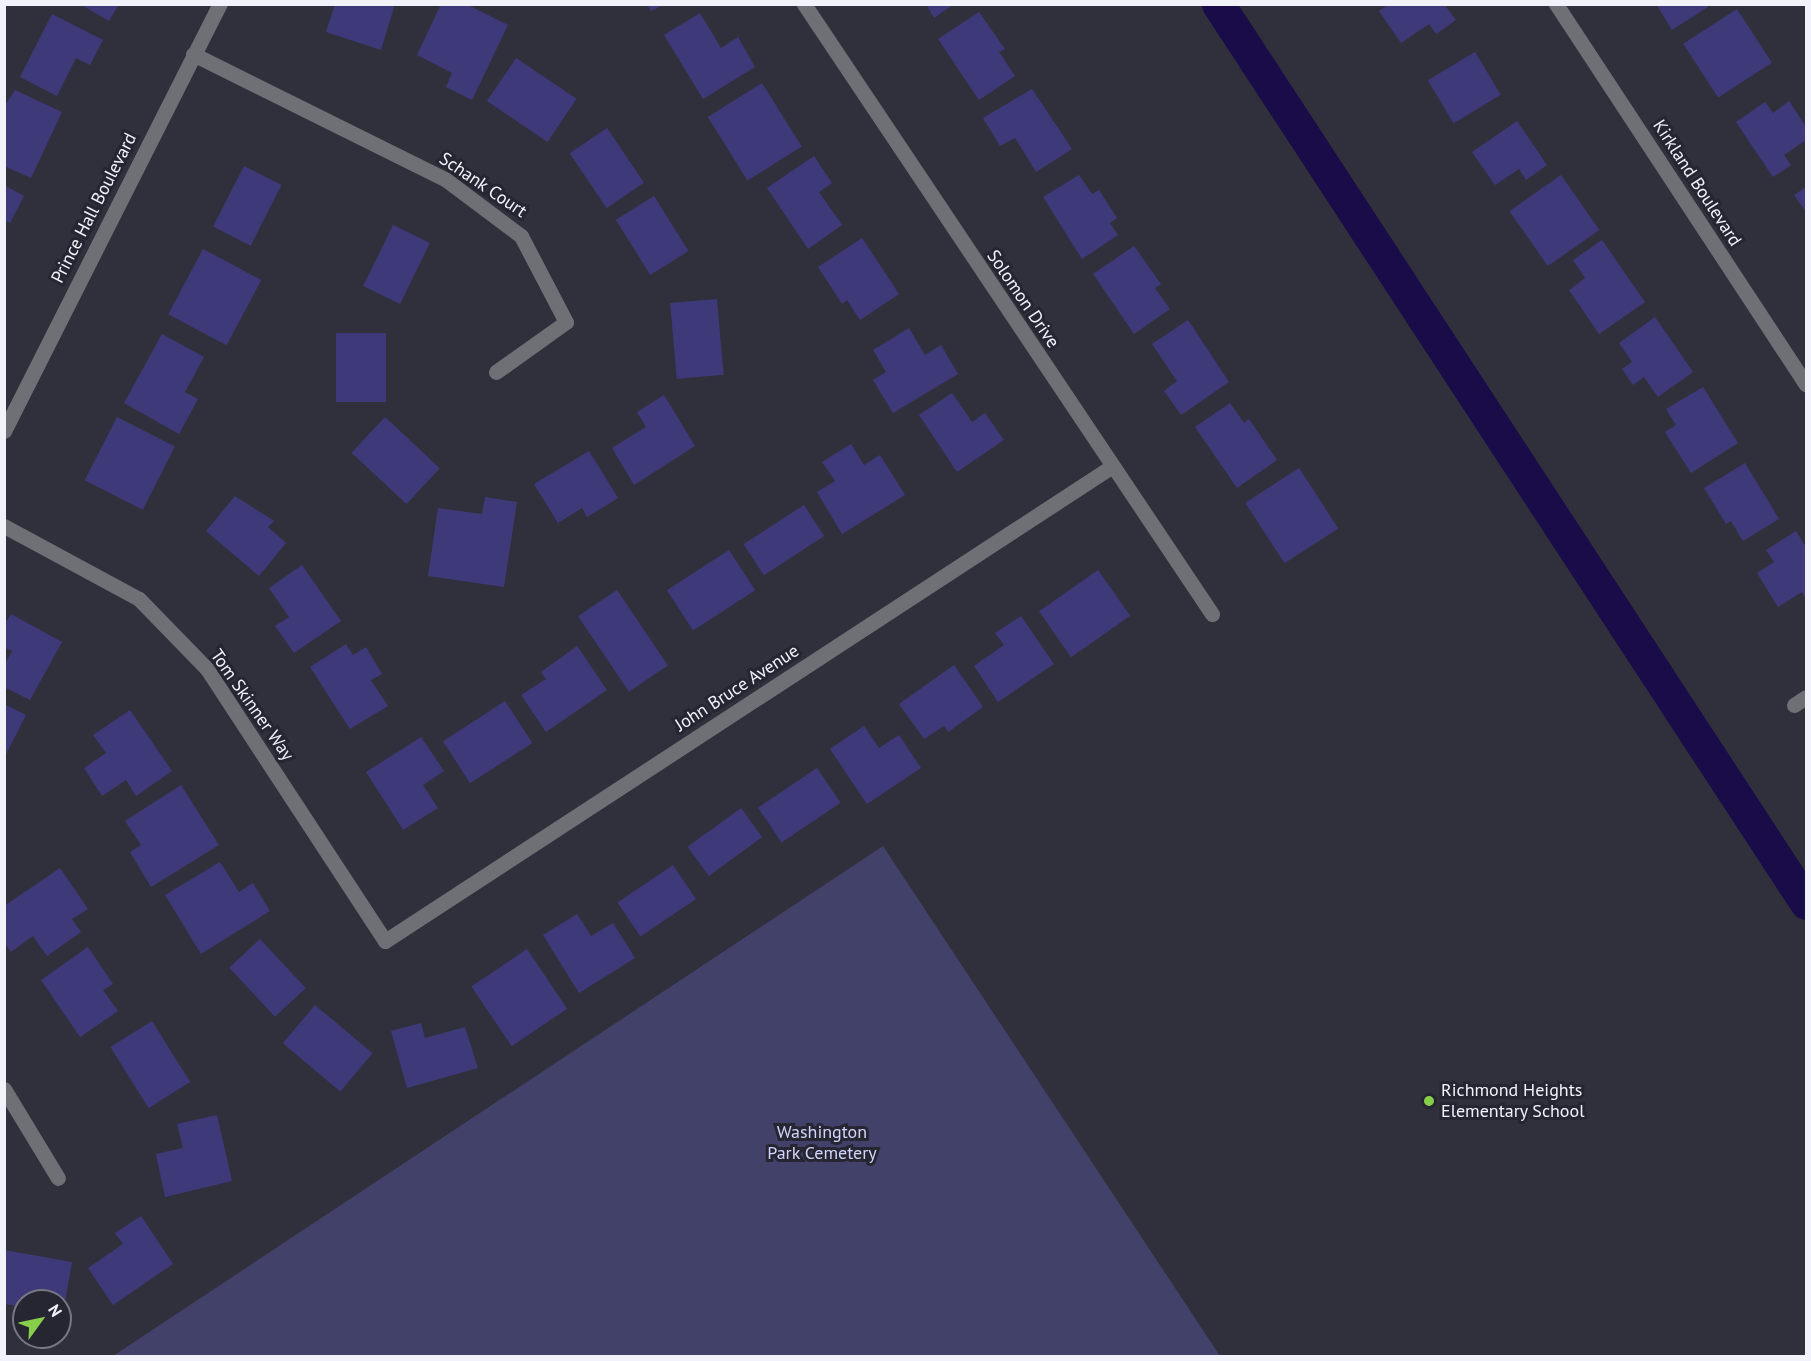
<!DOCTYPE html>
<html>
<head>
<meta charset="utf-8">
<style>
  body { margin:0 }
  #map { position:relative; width:1811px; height:1361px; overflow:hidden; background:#2f303c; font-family:"PT Sans",sans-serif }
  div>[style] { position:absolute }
  .green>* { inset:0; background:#414169 }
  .canal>* { height:33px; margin:-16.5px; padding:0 16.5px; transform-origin:16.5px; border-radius:16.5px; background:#190c49 }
  .building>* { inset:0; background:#3e3a7a; transform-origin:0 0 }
  .minor>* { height:15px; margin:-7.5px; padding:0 7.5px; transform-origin:7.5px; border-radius:7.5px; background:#6f7076 }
  .tertiary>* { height:15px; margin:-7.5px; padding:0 7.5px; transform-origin:7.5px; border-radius:7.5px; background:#6f7076 }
  .dots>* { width:16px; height:16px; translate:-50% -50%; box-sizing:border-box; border:3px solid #252632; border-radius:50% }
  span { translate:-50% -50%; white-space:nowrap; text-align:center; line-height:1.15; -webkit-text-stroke:6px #252632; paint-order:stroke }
  .street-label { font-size:18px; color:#f2f2fb }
  .poi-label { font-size:18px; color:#f2f2fb }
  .left { translate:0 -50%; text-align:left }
  .park-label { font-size:18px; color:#d2d4fb }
  .frame { position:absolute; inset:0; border:6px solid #f2f2fb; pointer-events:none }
  .north { position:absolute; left:12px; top:1289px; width:60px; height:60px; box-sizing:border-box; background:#252632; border:2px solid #777882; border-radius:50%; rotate:57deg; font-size:16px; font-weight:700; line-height:24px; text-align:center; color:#f2f2fb }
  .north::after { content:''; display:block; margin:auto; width:21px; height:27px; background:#87cf4a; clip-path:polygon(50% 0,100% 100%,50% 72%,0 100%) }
</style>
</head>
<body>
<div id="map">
  <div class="green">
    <i style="clip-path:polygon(883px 846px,1220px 1356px,113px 1356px)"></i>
  </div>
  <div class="canal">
    <i style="left:1218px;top:4px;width:1074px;rotate:56.81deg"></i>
  </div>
  <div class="building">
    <i style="clip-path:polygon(80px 4px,119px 4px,109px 21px)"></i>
    <i style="clip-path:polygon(335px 4px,395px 4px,381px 50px,326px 32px)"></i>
    <i style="clip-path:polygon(441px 4px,466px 4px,508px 25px,472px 100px,446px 87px,452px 73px,417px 55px)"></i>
    <i style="clip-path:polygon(926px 4px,954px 4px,934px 18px)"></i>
    <i style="clip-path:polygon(1389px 4px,1444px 4px,1456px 20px,1436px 34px,1429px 24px,1401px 43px,1379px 11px)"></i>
    <i style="clip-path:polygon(1656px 4px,1706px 4px,1708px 7px,1672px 30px)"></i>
    <i style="clip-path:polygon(647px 5px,663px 5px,651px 11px)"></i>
    <i style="left:1737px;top:9px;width:64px;height:64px;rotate:57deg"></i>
    <i style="clip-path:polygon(979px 12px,1005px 49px,999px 52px,1015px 76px,979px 100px,938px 39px)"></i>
    <i style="clip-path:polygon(700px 13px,721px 48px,738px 37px,755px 67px,703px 99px,664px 35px)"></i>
    <i style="clip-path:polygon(52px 14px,103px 40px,90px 65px,76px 58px,57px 96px,20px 77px)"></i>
    <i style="left:1475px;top:52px;width:50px;height:55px;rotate:59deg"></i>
    <i style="left:516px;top:58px;width:73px;height:52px;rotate:34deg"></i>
    <i style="left:762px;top:83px;width:75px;height:64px;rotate:58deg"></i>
    <i style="clip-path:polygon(1032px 89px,1072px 149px,1036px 172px,1015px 138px,1000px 146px,983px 118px)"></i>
    <i style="clip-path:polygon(15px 90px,62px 112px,31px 178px,4px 166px,4px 107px)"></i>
    <i style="clip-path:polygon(1789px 101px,1806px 127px,1806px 140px,1784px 155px,1791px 165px,1773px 177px,1736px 122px,1765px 102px,1773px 113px)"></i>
    <i style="clip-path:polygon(1517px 121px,1547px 165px,1526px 180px,1519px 169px,1495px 185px,1472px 152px)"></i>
    <i style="left:607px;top:128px;width:66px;height:45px;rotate:56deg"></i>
    <i style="clip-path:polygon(814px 156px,832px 183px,819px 192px,842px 225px,808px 249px,767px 188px)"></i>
    <i style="left:244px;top:166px;width:42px;height:68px;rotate:27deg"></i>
    <i style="clip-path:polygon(1079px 175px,1092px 194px,1099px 190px,1117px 218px,1110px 223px,1118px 235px,1082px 259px,1043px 197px)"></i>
    <i style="left:1561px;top:175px;width:67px;height:63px;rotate:55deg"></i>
    <i style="clip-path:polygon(4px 185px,24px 196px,10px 223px,4px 220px)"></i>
    <i style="clip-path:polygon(1806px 187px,1806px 212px,1794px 195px)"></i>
    <i style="left:654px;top:196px;width:65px;height:45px;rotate:58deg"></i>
    <i style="left:393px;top:225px;width:41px;height:68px;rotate:26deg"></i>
    <i style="clip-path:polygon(862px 238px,899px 294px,860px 320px,847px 300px,842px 304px,818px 267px)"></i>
    <i style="clip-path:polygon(1602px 240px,1645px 302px,1599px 334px,1569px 290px,1585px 278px,1573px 260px)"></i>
    <i style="clip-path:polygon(1134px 246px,1161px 284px,1155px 288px,1170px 309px,1134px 334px,1093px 274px)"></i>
    <i style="left:203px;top:249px;width:66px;height:74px;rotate:28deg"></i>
    <i style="left:717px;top:299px;width:76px;height:47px;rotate:85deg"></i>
    <i style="clip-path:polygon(1655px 317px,1693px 372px,1658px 397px,1644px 377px,1633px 385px,1622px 369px,1632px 362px,1619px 343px)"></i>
    <i style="clip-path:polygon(1188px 320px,1229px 382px,1181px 415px,1164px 391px,1177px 381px,1152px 344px)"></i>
    <i style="clip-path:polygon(909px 328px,925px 355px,941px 345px,958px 374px,893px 413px,873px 380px,886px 372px,873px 350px)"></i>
    <i style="left:336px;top:333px;width:50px;height:69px"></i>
    <i style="clip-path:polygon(162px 334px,204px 357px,185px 392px,198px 399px,179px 434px,124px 403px)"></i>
    <i style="clip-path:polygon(1703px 387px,1738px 443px,1691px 473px,1665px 432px,1676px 425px,1666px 409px)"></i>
    <i style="clip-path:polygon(952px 393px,972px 422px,985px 413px,1004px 440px,957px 472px,919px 415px)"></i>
    <i style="clip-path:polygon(664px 395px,695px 446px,634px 485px,612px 448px,646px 427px,637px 412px)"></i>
    <i style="clip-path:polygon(1230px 403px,1244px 423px,1249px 419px,1277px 460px,1237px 488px,1195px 427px)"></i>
    <i style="left:117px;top:417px;width:65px;height:71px;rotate:27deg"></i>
    <i style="left:385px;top:417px;width:75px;height:49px;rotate:43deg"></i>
    <i style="clip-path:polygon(851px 444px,864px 465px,880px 455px,905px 495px,842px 534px,817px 492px,835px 481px,822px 462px)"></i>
    <i style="clip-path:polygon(589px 451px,618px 498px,587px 517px,582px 508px,558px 523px,534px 484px)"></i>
    <i style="clip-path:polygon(1745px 463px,1779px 519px,1743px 541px,1731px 521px,1726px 524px,1704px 488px)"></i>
    <i style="left:1299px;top:468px;width:72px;height:64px;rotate:57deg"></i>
    <i style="clip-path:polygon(235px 496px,274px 521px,268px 527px,286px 543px,259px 576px,206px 531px)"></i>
    <i style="clip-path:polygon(485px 497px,517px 502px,504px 587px,428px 576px,438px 508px,482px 514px)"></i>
    <i style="left:804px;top:505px;width:37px;height:72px;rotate:57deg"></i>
    <i style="clip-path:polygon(1796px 531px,1806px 547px,1806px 599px,1802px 592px,1778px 607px,1757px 573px,1774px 562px,1766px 550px)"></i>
    <i style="left:729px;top:550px;width:48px;height:74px;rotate:57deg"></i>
    <i style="clip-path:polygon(302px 565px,341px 621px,294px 653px,275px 626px,289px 617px,269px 588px)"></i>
    <i style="left:1098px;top:570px;width:56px;height:72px;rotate:55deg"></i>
    <i style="left:617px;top:590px;width:91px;height:47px;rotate:56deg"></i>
    <i style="clip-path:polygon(11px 614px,62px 642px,30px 700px,4px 687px,4px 665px,12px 651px,4px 647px,4px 625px)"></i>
    <i style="clip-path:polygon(1021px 616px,1054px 664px,998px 702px,974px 666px,1004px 645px,995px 633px)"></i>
    <i style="clip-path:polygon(346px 644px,353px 655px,366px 647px,382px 674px,371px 680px,388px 706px,350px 729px,310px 667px)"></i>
    <i style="clip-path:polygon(577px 646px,607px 690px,546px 732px,521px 695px,546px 679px,541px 672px)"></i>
    <i style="clip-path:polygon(954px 665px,983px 707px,948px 732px,944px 726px,924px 739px,899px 704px)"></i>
    <i style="left:505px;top:701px;width:50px;height:74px;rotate:57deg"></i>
    <i style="clip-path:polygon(4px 704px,26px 715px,4px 758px)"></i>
    <i style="clip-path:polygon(130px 710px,172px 771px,136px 796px,126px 780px,102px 796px,84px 768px,106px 753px,93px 735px)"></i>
    <i style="clip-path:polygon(864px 726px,879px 748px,899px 735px,921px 768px,867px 804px,830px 749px)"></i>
    <i style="clip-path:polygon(421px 737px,444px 771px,423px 785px,438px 808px,403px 830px,366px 772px)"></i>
    <i style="left:817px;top:768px;width:42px;height:71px;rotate:56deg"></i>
    <i style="clip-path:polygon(181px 785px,219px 845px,151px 887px,130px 852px,141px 845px,125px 821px)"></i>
    <i style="left:741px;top:808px;width:36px;height:66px;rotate:54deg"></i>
    <i style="clip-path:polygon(220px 862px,239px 892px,253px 883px,270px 911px,201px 954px,165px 895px)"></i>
    <i style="left:673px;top:865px;width:41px;height:67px;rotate:56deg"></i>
    <i style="clip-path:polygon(60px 868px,88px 909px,72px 919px,81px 932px,47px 956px,33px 936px,11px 952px,4px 942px,4px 906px)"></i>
    <i style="clip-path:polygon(577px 914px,591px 936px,613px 923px,635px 958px,579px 993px,543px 935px)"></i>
    <i style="left:260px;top:939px;width:67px;height:42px;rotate:47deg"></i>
    <i style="clip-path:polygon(88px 947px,113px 984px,103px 990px,118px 1011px,80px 1037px,41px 980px)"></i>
    <i style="left:527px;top:949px;width:72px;height:67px;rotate:56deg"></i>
    <i style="left:315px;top:1005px;width:75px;height:50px;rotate:40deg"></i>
    <i style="left:152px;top:1021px;width:72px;height:49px;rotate:58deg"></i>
    <i style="clip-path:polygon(421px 1023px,425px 1038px,465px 1027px,478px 1068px,407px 1088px,391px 1031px)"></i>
    <i style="clip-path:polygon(217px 1115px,232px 1181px,165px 1197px,156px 1154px,183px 1148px,177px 1124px)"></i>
    <i style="clip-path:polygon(141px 1216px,173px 1264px,113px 1305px,88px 1268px,123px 1244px,115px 1233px)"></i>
    <i style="clip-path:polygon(4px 1250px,72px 1262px,65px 1302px,40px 1298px,39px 1301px,24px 1301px,24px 1307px,4px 1304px)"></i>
  </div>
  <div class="minor">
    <i style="left:804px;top:4px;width:734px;rotate:56.22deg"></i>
    <i style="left:193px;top:54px;width:281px;rotate:26.4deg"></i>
    <i style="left:445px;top:179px;width:95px;rotate:36.9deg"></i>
    <i style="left:521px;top:236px;width:97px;rotate:62.4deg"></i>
    <i style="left:566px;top:322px;width:86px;rotate:144.5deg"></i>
    <i style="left:4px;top:431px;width:479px;rotate:-63.2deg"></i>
    <i style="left:4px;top:526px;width:153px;rotate:28.4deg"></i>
    <i style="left:139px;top:599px;width:98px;rotate:45.8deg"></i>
    <i style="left:207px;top:669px;width:325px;rotate:56.8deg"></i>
    <i style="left:385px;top:941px;width:867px;rotate:-33.14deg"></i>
    <i style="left:1794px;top:705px;width:14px;rotate:-34deg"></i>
    <i style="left:4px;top:1089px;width:104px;rotate:58.8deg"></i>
  </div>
  <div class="tertiary">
    <i style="left:1556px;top:4px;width:455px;rotate:56.7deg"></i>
  </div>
  <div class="dots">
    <i style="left:1429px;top:1101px;background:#87cf4a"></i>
  </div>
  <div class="street-label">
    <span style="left:1697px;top:183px;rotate:57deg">Kirkland Boulevard</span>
    <span style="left:483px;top:185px;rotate:34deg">Schank Court</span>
    <span style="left:94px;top:208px;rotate:-63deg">Prince Hall Boulevard</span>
    <span style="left:1023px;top:299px;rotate:56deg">Solomon Drive</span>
    <span style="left:737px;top:688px;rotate:-33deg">John Bruce Avenue</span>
    <span style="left:252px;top:705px;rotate:55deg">Tom Skinner Way</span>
  </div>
  <div class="poi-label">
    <span class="left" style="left:1441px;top:1101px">Richmond Heights<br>Elementary School</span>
  </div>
  <div class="park-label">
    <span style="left:822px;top:1143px">Washington<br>Park Cemetery</span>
  </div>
  <div class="frame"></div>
  <div class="north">N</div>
</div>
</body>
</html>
